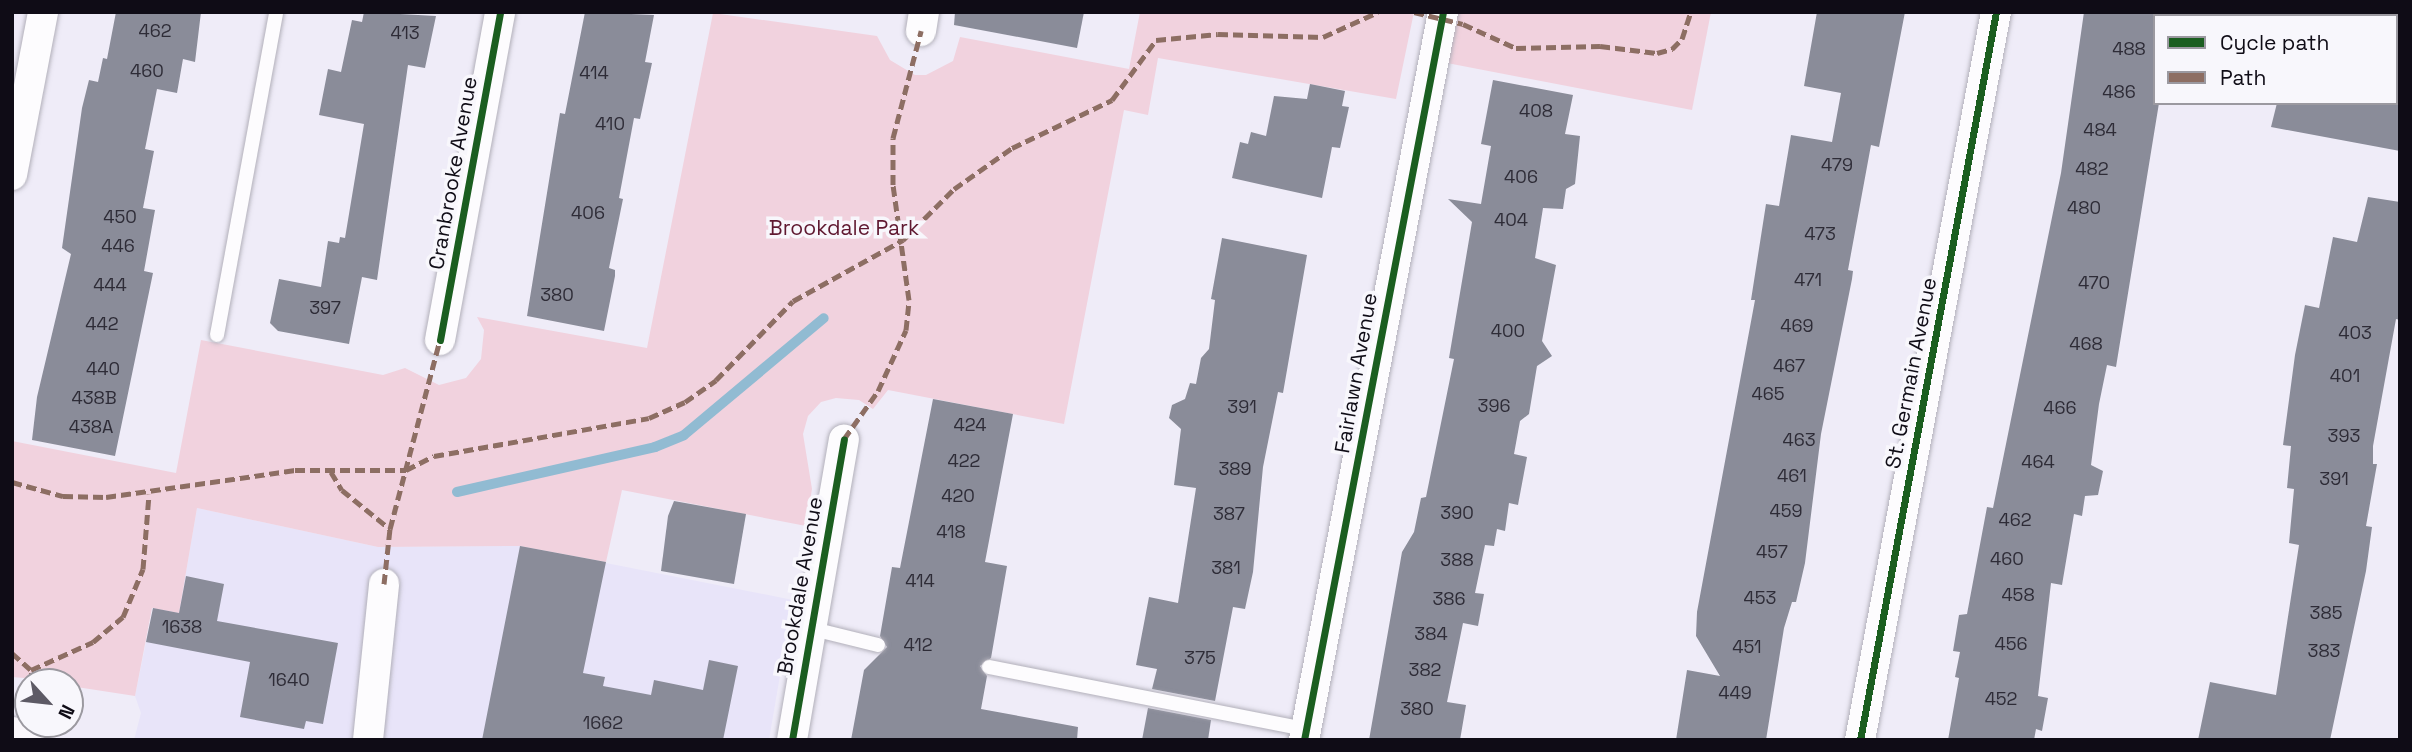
<!DOCTYPE html>
<html>
<head>
<meta charset="utf-8">
<style>
  body { margin:0 }
  #map { position:relative; width:2412px; height:752px; overflow:hidden; background:#efecf8; font-family:"Space Grotesk",sans-serif }
  div>[style] { position:absolute }
  .built>* { inset:0; background:#e8e4f9 }
  .green>* { inset:0; background:#f1d2de }
  .stream>* { height:10px; margin:-5px; padding:0 5px; transform-origin:5px; border-radius:5px; background:#91bbd2 }
  .building>* { inset:0; background:#8a8c99 }
  .roads { filter:drop-shadow(0 0 2px #b2b0ba) drop-shadow(0 0 2px #b2b0ba) }
  .lane>* { height:14px; margin:-7px; padding:0 7px; transform-origin:7px; border-radius:7px; background:#fdfcfe }
  .street>* { height:30px; margin:-15px; padding:0 15px; transform-origin:15px; border-radius:15px; background:#fdfcfe }
  .secondary>* { height:38px; margin:-19px; padding:0 19px; transform-origin:19px; border-radius:19px; background:#faf7fb }
  .quiet>* { height:5px; margin-top:-2.5px; transform-origin:0; background:repeating-linear-gradient(90deg,#8d6e63 0 10px,transparent 0 15px) }
  .cycleway>* { height:7px; margin:-3.5px; padding:0 3.5px; transform-origin:3.5px; border-radius:3.5px; background:#1b5e20 }
  span { translate:-50% -50%; white-space:nowrap; text-align:center; line-height:1.15; -webkit-text-stroke:7px #f8f7fc; paint-order:stroke }
  .number-label { font-size:18px; color:#2e2c37 }
  .number-label span { -webkit-text-stroke-width:0 }
  .street-label { font-size:21px; color:#0f0c16 }
  .park-label { font-size:21px; color:#5f1830 }
  .frame { position:absolute; inset:0; border:14px solid #0f0c16; pointer-events:none }
  .legend { position:absolute; left:2153px; top:14px; width:245px; height:91px; box-sizing:border-box; background:#f8f7fc; border:2px solid #9b99a0; margin:0; padding:9px 12px; list-style:none; font-size:21px; color:#0f0c16 }
  .legend li { display:flex; align-items:center; gap:14px; height:35px }
  .legend b { width:35px; border:2px solid #9b99a0 }
  .north { position:absolute; left:14px; top:668px; width:70px; height:70px; box-sizing:border-box; background:#f8f7fc; border:2px solid #9b99a0; border-radius:50%; rotate:117deg; font-size:19px; font-weight:700; line-height:28px; text-align:center; color:#0f0c16 }
  .north::after { content:''; display:block; margin:auto; width:24px; height:32px; background:#5d5a65; clip-path:polygon(50% 0,100% 100%,50% 72%,0 100%) }
</style>
</head>
<body>
<div id="map">
  <div class="built">
    <i style="clip-path:polygon(197px 508px,378px 547px,520px 546px,793px 600px,769px 740px,134px 740px,141px 713px,135px 696px,153px 608px,179px 612px)"></i>
  </div>
  <div class="green">
    <i style="clip-path:polygon(1140px 12px,1414px 12px,1396px 99px,1158px 58px,1148px 115px,1124px 110px,1064px 424px,888px 390px,873px 409px,859px 400px,836px 398px,821px 402px,808px 416px,803px 434px,812px 489px,806px 526px,622px 490px,606px 562px,520px 546px,378px 547px,197px 508px,179px 613px,152px 608px,135px 696px,70px 686px,70px 682px,12px 677px,12px 441px,176px 473px,201px 340px,383px 375px,405px 368px,439px 385px,466px 378px,481px 359px,484px 330px,477px 317px,647px 348px,713px 13px,877px 36px,890px 60px,915px 75px,926px 75px,953px 61px,960px 37px,1129px 69px)"></i>
    <i style="clip-path:polygon(1457px 12px,1711px 12px,1692px 110px,1447px 63px)"></i>
  </div>
  <div class="stream">
    <i style="left:457px;top:492px;width:203px;rotate:-12.8deg"></i>
    <i style="left:655px;top:447px;width:31px;rotate:-22deg"></i>
    <i style="left:684px;top:435px;width:182px;rotate:-39.9deg"></i>
  </div>
  <div class="building">
    <i style="clip-path:polygon(116px 12px,201px 12px,195px 62px,183px 59px,177px 93px,157px 89px,145px 149px,154px 151px,143px 208px,155px 210px,144px 271px,153px 273px,115px 456px,32px 440px,37px 397px,71px 254px,62px 248px,82px 108px,89px 80px,98px 82px,103px 58px,107px 59px)"></i>
    <i style="clip-path:polygon(364px 12px,436px 16px,425px 68px,408px 65px,377px 280px,362px 277px,349px 344px,278px 331px,270px 323px,279px 279px,321px 287px,328px 241px,339px 243px,340px 237px,345px 238px,364px 124px,319px 115px,328px 69px,341px 72px,352px 20px,362px 22px)"></i>
    <i style="clip-path:polygon(585px 12px,654px 15px,645px 62px,652px 63px,640px 119px,634px 118px,619px 198px,623px 199px,609px 268px,615px 270px,615px 276px,604px 331px,527px 316px,560px 113px,565px 114px)"></i>
    <i style="clip-path:polygon(955px 12px,1084px 12px,1077px 48px,954px 25px)"></i>
    <i style="clip-path:polygon(1817px 12px,1905px 12px,1879px 147px,1871px 145px,1848px 270px,1853px 271px,1852px 279px,1821px 434px,1805px 563px,1796px 602px,1792px 602px,1784px 628px,1766px 740px,1676px 740px,1687px 670px,1720px 676px,1696px 636px,1697px 612px,1755px 300px,1751px 300px,1766px 204px,1779px 206px,1791px 135px,1832px 142px,1841px 93px,1804px 86px)"></i>
    <i style="clip-path:polygon(2084px 12px,2155px 12px,2155px 103px,2159px 103px,2116px 367px,2107px 365px,2099px 404px,2091px 465px,2103px 471px,2098px 495px,2085px 496px,2082px 516px,2074px 514px,2062px 585px,2051px 583px,2038px 696px,2048px 698px,2042px 731px,2036px 729px,2034px 740px,1948px 740px,1959px 678px,1955px 677px,1960px 652px,1953px 651px,1959px 615px,1967px 614px,1987px 507px,1993px 508px,2061px 173px)"></i>
    <i style="clip-path:polygon(1493px 80px,1573px 95px,1565px 134px,1580px 136px,1575px 184px,1566px 189px,1563px 209px,1543px 208px,1535px 258px,1556px 265px,1542px 341px,1552px 356px,1537px 366px,1529px 414px,1520px 421px,1514px 454px,1527px 457px,1518px 505px,1509px 503px,1505px 531px,1497px 529px,1494px 546px,1485px 545px,1475px 593px,1484px 594px,1478px 626px,1463px 623px,1447px 702px,1466px 705px,1460px 740px,1369px 740px,1402px 552px,1414px 532px,1421px 498px,1426px 497px,1454px 359px,1449px 358px,1472px 222px,1448px 199px,1481px 204px,1491px 146px,1481px 144px)"></i>
    <i style="clip-path:polygon(1310px 84px,1345px 91px,1342px 106px,1349px 107px,1340px 148px,1332px 147px,1322px 198px,1232px 178px,1240px 142px,1248px 144px,1251px 132px,1266px 136px,1274px 96px,1307px 99px)"></i>
    <i style="clip-path:polygon(2277px 103px,2400px 103px,2400px 151px,2271px 127px)"></i>
    <i style="clip-path:polygon(2368px 197px,2400px 202px,2400px 320px,2396px 319px,2373px 446px,2373px 464px,2377px 464px,2366px 526px,2372px 527px,2366px 571px,2330px 740px,2198px 740px,2210px 682px,2276px 695px,2299px 545px,2289px 543px,2294px 489px,2287px 488px,2291px 446px,2283px 445px,2295px 355px,2305px 305px,2319px 308px,2333px 237px,2357px 242px)"></i>
    <i style="clip-path:polygon(1222px 238px,1307px 255px,1283px 393px,1278px 392px,1263px 467px,1253px 572px,1245px 609px,1233px 607px,1215px 701px,1152px 689px,1157px 669px,1136px 665px,1149px 597px,1178px 603px,1196px 488px,1174px 485px,1181px 429px,1169px 418px,1172px 405px,1185px 399px,1190px 383px,1196px 384px,1201px 358px,1209px 349px,1215px 300px,1211px 299px)"></i>
    <i style="clip-path:polygon(933px 399px,1013px 414px,985px 562px,1007px 566px,991px 658px,980px 666px,987px 676px,981px 709px,1078px 727px,1077px 740px,851px 740px,864px 670px,887px 647px,880px 636px,892px 567px,900px 568px)"></i>
    <i style="clip-path:polygon(674px 501px,746px 514px,734px 584px,661px 571px,668px 516px)"></i>
    <i style="clip-path:polygon(520px 546px,606px 562px,583px 673px,605px 677px,603px 686px,651px 695px,654px 680px,703px 690px,709px 660px,738px 666px,723px 740px,482px 740px)"></i>
    <i style="clip-path:polygon(186px 576px,224px 584px,217px 621px,338px 643px,323px 724px,306px 721px,304px 729px,240px 717px,250px 662px,146px 642px,153px 608px,179px 613px)"></i>
    <i style="clip-path:polygon(1148px 708px,1211px 720px,1208px 740px,1142px 740px)"></i>
  </div>
  <div class="roads">
    <div class="lane">
      <i style="left:217px;top:335px;width:328px;rotate:-79.6deg"></i>
      <i style="left:809px;top:628px;width:71px;rotate:13.8deg"></i>
      <i style="left:989px;top:667px;width:323px;rotate:11.1deg"></i>
    </div>
    <div class="street">
      <i style="left:921px;top:31px;width:19px;rotate:-81deg"></i>
      <i style="left:12px;top:175px;width:166px;rotate:-79.2deg"></i>
      <i style="left:440px;top:340px;width:333px;rotate:-79.6deg"></i>
      <i style="left:368px;top:740px;width:157px;rotate:-84.1deg"></i>
      <i style="left:792px;top:740px;width:305px;rotate:-80.2deg"></i>
      <i style="left:1304px;top:740px;width:741px;rotate:-79.19deg"></i>
      <i style="left:1860px;top:740px;width:741px;rotate:-79.42deg"></i>
    </div>
    <div class="secondary">
      <i style="left:12px;top:736px;width:18px;rotate:13deg"></i>
    </div>
  </div>
  <div class="quiet">
    <i style="left:1414px;top:12px;width:50px;rotate:13.8deg"></i>
    <i style="left:1463px;top:24px;width:58px;rotate:24.4deg"></i>
    <i style="left:1516px;top:48px;width:84px;rotate:-1.4deg"></i>
    <i style="left:1600px;top:46px;width:57px;rotate:7deg"></i>
    <i style="left:1657px;top:53px;width:16px;rotate:-15deg"></i>
    <i style="left:1672px;top:49px;width:14px;rotate:-45deg"></i>
    <i style="left:1682px;top:39px;width:28px;rotate:-72deg"></i>
    <i style="left:844px;top:439px;width:59px;rotate:-54.7deg"></i>
    <i style="left:878px;top:391px;width:67px;rotate:-65.3deg"></i>
    <i style="left:906px;top:330px;width:30px;rotate:-84deg"></i>
    <i style="left:909px;top:300px;width:116px;rotate:-97.9deg"></i>
    <i style="left:893px;top:185px;width:47px;rotate:-90deg"></i>
    <i style="left:893px;top:138px;width:111px;rotate:-75.3deg"></i>
    <i style="left:331px;top:472px;width:21px;rotate:59deg"></i>
    <i style="left:342px;top:490px;width:62px;rotate:39.1deg"></i>
    <i style="left:12px;top:482px;width:53px;rotate:15.4deg"></i>
    <i style="left:63px;top:496px;width:43px;rotate:1.3deg"></i>
    <i style="left:106px;top:497px;width:191px;rotate:-8.1deg"></i>
    <i style="left:295px;top:470px;width:111px"></i>
    <i style="left:406px;top:470px;width:31px;rotate:-27deg"></i>
    <i style="left:434px;top:456px;width:218px;rotate:-10deg"></i>
    <i style="left:649px;top:418px;width:39px;rotate:-24deg"></i>
    <i style="left:685px;top:402px;width:38px;rotate:-35deg"></i>
    <i style="left:716px;top:380px;width:110px;rotate:-45.7deg"></i>
    <i style="left:793px;top:301px;width:126px;rotate:-29deg"></i>
    <i style="left:903px;top:240px;width:72px;rotate:-45deg"></i>
    <i style="left:954px;top:189px;width:71px;rotate:-35.3deg"></i>
    <i style="left:1012px;top:148px;width:111px;rotate:-25.6deg"></i>
    <i style="left:1112px;top:100px;width:74px;rotate:-53.7deg"></i>
    <i style="left:1156px;top:40px;width:62px;rotate:-5.5deg"></i>
    <i style="left:1218px;top:34px;width:105px;rotate:1.6deg"></i>
    <i style="left:1323px;top:37px;width:60px;rotate:-24.4deg"></i>
    <i style="left:384px;top:584px;width:55px;rotate:-83.8deg"></i>
    <i style="left:390px;top:529px;width:196px;rotate:-75.2deg"></i>
    <i style="left:12px;top:653px;width:25px;rotate:42deg"></i>
    <i style="left:33px;top:682px;width:12px;rotate:-99deg"></i>
    <i style="left:31px;top:670px;width:68px;rotate:-24.3deg"></i>
    <i style="left:93px;top:642px;width:39px;rotate:-40deg"></i>
    <i style="left:123px;top:617px;width:52px;rotate:-67.4deg"></i>
    <i style="left:143px;top:569px;width:75px;rotate:-85.4deg"></i>
  </div>
  <div class="cycleway">
    <i style="left:440px;top:340px;width:333px;rotate:-79.6deg"></i>
    <i style="left:792px;top:740px;width:305px;rotate:-80.2deg"></i>
    <i style="left:1304px;top:740px;width:741px;rotate:-79.19deg"></i>
    <i style="left:1860px;top:740px;width:741px;rotate:-79.42deg"></i>
  </div>
  <div class="number-label">
    <span style="left:155px;top:31px">462</span>
    <span style="left:405px;top:33px">413</span>
    <span style="left:2129px;top:49px">488</span>
    <span style="left:147px;top:71px">460</span>
    <span style="left:594px;top:73px">414</span>
    <span style="left:2119px;top:92px">486</span>
    <span style="left:1536px;top:111px">408</span>
    <span style="left:610px;top:124px">410</span>
    <span style="left:2100px;top:130px">484</span>
    <span style="left:1837px;top:165px">479</span>
    <span style="left:2092px;top:169px">482</span>
    <span style="left:1521px;top:177px">406</span>
    <span style="left:2084px;top:208px">480</span>
    <span style="left:588px;top:213px">406</span>
    <span style="left:120px;top:217px">450</span>
    <span style="left:1511px;top:220px">404</span>
    <span style="left:1820px;top:234px">473</span>
    <span style="left:118px;top:246px">446</span>
    <span style="left:1808px;top:280px">471</span>
    <span style="left:2094px;top:283px">470</span>
    <span style="left:110px;top:285px">444</span>
    <span style="left:557px;top:295px">380</span>
    <span style="left:325px;top:308px">397</span>
    <span style="left:102px;top:324px">442</span>
    <span style="left:1797px;top:326px">469</span>
    <span style="left:1508px;top:331px">400</span>
    <span style="left:2355px;top:333px">403</span>
    <span style="left:2086px;top:344px">468</span>
    <span style="left:1789px;top:366px">467</span>
    <span style="left:103px;top:369px">440</span>
    <span style="left:2345px;top:376px">401</span>
    <span style="left:1768px;top:394px">465</span>
    <span style="left:94px;top:398px">438B</span>
    <span style="left:1494px;top:406px">396</span>
    <span style="left:1242px;top:407px">391</span>
    <span style="left:2060px;top:408px">466</span>
    <span style="left:970px;top:425px">424</span>
    <span style="left:91px;top:427px">438A</span>
    <span style="left:2344px;top:436px">393</span>
    <span style="left:1799px;top:440px">463</span>
    <span style="left:964px;top:461px">422</span>
    <span style="left:2038px;top:462px">464</span>
    <span style="left:1235px;top:469px">389</span>
    <span style="left:1792px;top:476px">461</span>
    <span style="left:2334px;top:479px">391</span>
    <span style="left:958px;top:496px">420</span>
    <span style="left:1786px;top:511px">459</span>
    <span style="left:1457px;top:513px">390</span>
    <span style="left:1229px;top:514px">387</span>
    <span style="left:2015px;top:520px">462</span>
    <span style="left:951px;top:532px">418</span>
    <span style="left:1772px;top:552px">457</span>
    <span style="left:2007px;top:559px">460</span>
    <span style="left:1457px;top:560px">388</span>
    <span style="left:1226px;top:568px">381</span>
    <span style="left:920px;top:581px">414</span>
    <span style="left:2018px;top:595px">458</span>
    <span style="left:1760px;top:598px">453</span>
    <span style="left:1449px;top:599px">386</span>
    <span style="left:2326px;top:613px">385</span>
    <span style="left:182px;top:627px">1638</span>
    <span style="left:1431px;top:634px">384</span>
    <span style="left:2011px;top:644px">456</span>
    <span style="left:918px;top:645px">412</span>
    <span style="left:1747px;top:647px">451</span>
    <span style="left:2324px;top:651px">383</span>
    <span style="left:1200px;top:658px">375</span>
    <span style="left:1425px;top:670px">382</span>
    <span style="left:289px;top:680px">1640</span>
    <span style="left:1735px;top:693px">449</span>
    <span style="left:2001px;top:699px">452</span>
    <span style="left:1417px;top:709px">380</span>
    <span style="left:603px;top:723px">1662</span>
  </div>
  <div class="street-label">
    <span style="left:453px;top:173px;rotate:-80deg">Cranbrooke Avenue</span>
    <span style="left:1356px;top:373px;rotate:-80deg">Fairlawn Avenue</span>
    <span style="left:1911px;top:373px;rotate:-79deg">St. Germain Avenue</span>
    <span style="left:800px;top:586px;rotate:-80deg">Brookdale Avenue</span>
  </div>
  <div class="park-label">
    <span style="left:844px;top:228px">Brookdale Park</span>
  </div>
  <div class="frame"></div>
  <ul class="legend">
  <li><b style="height:9px;background:#1b5e20"></b>Cycle path</li>
  <li><b style="height:9px;background:#8d6e63"></b>Path</li>
  </ul>
  <div class="north">N</div>
</div>
</body>
</html>
